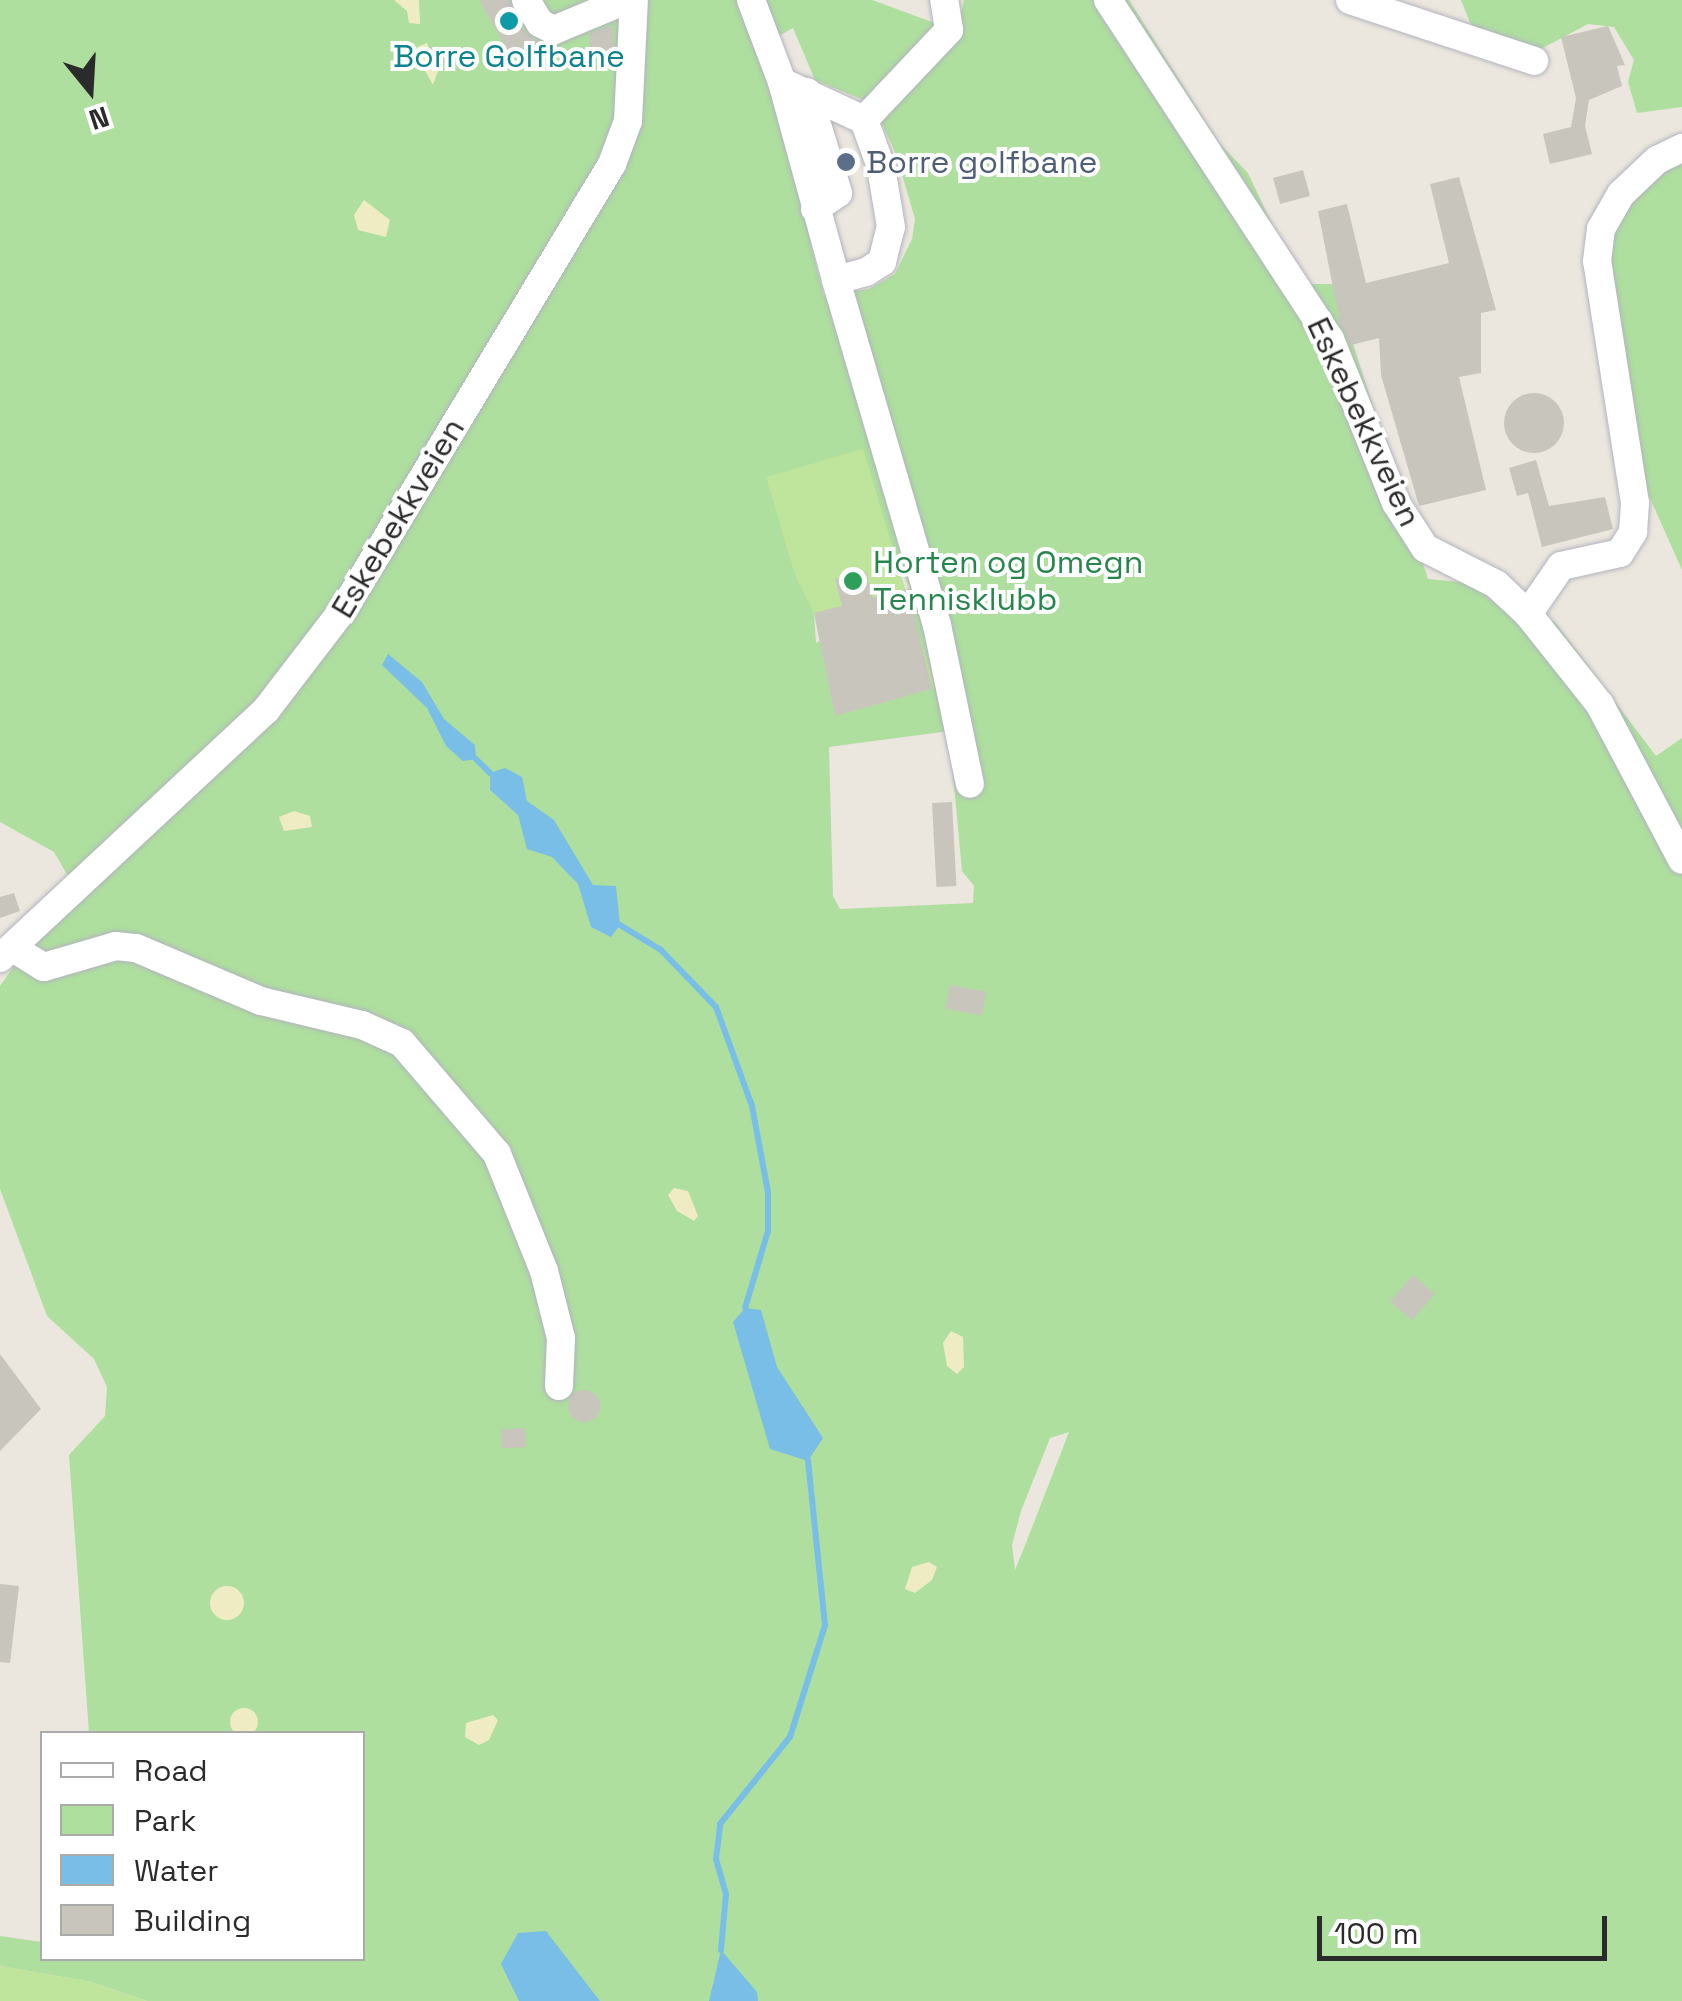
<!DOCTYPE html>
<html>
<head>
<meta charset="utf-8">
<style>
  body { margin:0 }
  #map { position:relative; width:1682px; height:2001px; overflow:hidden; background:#ece7de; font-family:"Space Grotesk",sans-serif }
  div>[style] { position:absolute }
  .green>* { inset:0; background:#aedf9e }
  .sand>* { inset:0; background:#efecc4 }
  .round { border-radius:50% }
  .pitch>* { inset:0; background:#bee59b }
  .water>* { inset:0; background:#78bee7 }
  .stream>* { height:6px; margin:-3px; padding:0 3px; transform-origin:3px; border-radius:3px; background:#78bee7 }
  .building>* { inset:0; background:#c8c5bd; transform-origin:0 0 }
  .roads { filter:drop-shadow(0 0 2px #b2b3be) drop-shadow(0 0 2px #b2b3be) }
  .minor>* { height:28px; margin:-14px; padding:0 14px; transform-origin:14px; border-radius:14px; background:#fff }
  .dots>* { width:28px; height:28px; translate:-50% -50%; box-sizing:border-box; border:5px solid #fff; border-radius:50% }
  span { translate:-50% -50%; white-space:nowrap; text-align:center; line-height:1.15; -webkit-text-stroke:8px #fff; paint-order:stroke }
  .culture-label { font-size:32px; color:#0d838f }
  .service-label { font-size:32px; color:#4e5e75 }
  .left { translate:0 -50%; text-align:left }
  .street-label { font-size:32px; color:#2b2b2b }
  .leisure-label { font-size:32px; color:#27864d }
  .legend { position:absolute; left:40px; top:1731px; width:325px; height:230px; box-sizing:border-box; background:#fff; border:2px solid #aaa; margin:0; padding:12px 18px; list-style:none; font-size:30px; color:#2b2b2b }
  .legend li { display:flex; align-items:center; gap:20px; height:50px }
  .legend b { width:50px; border:2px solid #aaa }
  .north { position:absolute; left:40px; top:40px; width:100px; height:100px; -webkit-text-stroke:8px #fff; paint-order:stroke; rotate:162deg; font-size:28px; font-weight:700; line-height:40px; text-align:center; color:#2b2b2b }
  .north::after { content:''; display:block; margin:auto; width:35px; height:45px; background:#2b2b2b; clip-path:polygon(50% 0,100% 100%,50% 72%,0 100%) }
  .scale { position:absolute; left:1317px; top:1916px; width:290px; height:45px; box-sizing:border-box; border:5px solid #2b2b2b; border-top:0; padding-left:12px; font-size:30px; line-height:35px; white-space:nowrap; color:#2b2b2b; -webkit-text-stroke:8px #fff; paint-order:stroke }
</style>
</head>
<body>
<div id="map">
  <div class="green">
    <i style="clip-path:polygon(evenodd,0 0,872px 0,943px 26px,960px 19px,964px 0,1129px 0,1219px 143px,1248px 173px,1279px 239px,1310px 284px,1334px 284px,1428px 579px,1471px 583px,1508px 614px,1555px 622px,1656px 756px,1682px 738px,1682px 2001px,147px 2001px,91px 1982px,0 1966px,0 1936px,42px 1942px,42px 1958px,362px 1958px,362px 1734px,89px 1733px,69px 1455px,105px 1416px,107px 1387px,94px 1359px,47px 1316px,0 1189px,0 986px,72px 883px,54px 852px,0 822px,0 0,793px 28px,815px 80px,873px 104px,896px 154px,915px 219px,912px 239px,895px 274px,869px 289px,824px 296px,762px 46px,793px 28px,0 0,892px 546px,910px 588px,816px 643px,814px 613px,892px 546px,0 0,949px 731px,962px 871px,974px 886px,973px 903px,840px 909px,833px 896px,829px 747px,949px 731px,0 0,1069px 1432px,1024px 1548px,1015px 1570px,1012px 1545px,1021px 1511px,1050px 1438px,1069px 1432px)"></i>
    <i style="clip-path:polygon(1461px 0,1682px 0,1682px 107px,1637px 113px,1628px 82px,1634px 60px,1614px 27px,1588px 24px,1537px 51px,1473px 30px)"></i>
    <i style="clip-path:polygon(1682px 150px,1682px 570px,1641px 478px,1606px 277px,1610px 230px,1659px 163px)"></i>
  </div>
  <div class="sand">
    <i style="clip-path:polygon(394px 0,419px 0,420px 24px,409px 23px,407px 11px)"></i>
    <i style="clip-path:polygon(427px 43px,438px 71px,433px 85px,413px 49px)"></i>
    <i style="clip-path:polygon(364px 200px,390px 220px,386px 237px,358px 230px,354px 215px)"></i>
    <i style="clip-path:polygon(294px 811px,310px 816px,312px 827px,284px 831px,279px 817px)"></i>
    <i style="clip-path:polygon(674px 1188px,688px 1191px,698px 1216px,694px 1221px,677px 1211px,668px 1195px)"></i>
    <i style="clip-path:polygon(951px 1331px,963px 1337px,964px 1367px,957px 1374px,947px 1366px,943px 1343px)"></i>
    <i style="clip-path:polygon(929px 1562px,937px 1567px,932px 1580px,915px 1593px,905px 1589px,912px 1567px)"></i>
    <i class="round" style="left:210px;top:1586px;width:34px;height:34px"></i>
    <i class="round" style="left:230px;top:1708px;width:28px;height:28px"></i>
    <i style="clip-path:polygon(493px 1715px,498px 1720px,489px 1740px,479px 1745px,465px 1737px,466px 1723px)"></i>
  </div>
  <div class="pitch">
    <i style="clip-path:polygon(863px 449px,935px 688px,835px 716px,814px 613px,795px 575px,766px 477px)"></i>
    <i style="clip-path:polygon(0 1966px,91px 1982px,147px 2001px,0 2001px)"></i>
  </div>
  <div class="water">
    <i style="clip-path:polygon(388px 654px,422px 682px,444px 719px,475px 745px,476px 759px,463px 761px,446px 746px,427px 708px,382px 665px)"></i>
    <i style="clip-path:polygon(505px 768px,522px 777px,527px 801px,554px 820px,593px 885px,616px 886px,620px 925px,611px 937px,591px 927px,578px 884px,552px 857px,527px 849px,518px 815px,490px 790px,490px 773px)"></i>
    <i style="clip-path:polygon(745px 1308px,761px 1310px,777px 1367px,823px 1438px,808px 1461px,770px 1449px,733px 1322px)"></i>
    <i style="clip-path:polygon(546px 1931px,576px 1970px,600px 2001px,519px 2001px,501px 1964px,518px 1933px)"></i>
    <i style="clip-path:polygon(721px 1950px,757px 1992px,758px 2001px,709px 2001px)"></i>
  </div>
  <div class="stream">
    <i style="left:476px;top:759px;width:20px;rotate:45deg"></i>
    <i style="left:620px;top:925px;width:48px;rotate:31.4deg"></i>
    <i style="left:661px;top:950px;width:79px;rotate:46deg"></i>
    <i style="left:716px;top:1007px;width:105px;rotate:70deg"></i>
    <i style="left:752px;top:1106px;width:87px;rotate:79.5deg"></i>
    <i style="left:768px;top:1192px;width:39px;rotate:90deg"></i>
    <i style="left:768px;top:1231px;width:80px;rotate:106.6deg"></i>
    <i style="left:721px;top:1950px;width:56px;rotate:-84.9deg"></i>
    <i style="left:726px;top:1894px;width:36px;rotate:-106deg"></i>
    <i style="left:716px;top:1859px;width:35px;rotate:-83deg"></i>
    <i style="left:720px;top:1824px;width:112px;rotate:-51.2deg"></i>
    <i style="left:790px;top:1737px;width:117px;rotate:-72.6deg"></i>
    <i style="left:825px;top:1625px;width:165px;rotate:-95.9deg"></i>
  </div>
  <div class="building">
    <i style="clip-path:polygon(479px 0,509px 0,525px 32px,539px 43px,537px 50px,512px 58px)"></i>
    <i style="clip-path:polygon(1608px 26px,1625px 65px,1617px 66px,1622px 86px,1589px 100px,1585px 126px,1592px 154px,1550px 164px,1543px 134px,1571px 127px,1576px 98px,1561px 37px)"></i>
    <i style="clip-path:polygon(606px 27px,613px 27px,614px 57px,591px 58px,589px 34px)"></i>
    <i style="left:1303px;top:170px;width:27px;height:31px;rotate:75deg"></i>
    <i style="clip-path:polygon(1459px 177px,1496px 310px,1481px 313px,1481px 373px,1459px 377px,1486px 490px,1419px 506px,1381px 375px,1379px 338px,1351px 345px,1340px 323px,1318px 211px,1347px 204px,1366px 283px,1449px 263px,1430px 184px)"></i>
    <i class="round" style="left:1504px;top:393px;width:60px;height:60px"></i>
    <i style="clip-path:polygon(1536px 460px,1549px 506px,1605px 497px,1613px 529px,1542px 547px,1528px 493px,1517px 496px,1509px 468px)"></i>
    <i style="clip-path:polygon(866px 571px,873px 598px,908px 589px,932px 689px,835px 716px,814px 613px,842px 606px,835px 579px)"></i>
    <i style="left:952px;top:802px;width:84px;height:20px;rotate:87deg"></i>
    <i style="clip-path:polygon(14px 893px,20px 911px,0 918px,0 897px)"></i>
    <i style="left:950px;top:985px;width:37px;height:24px;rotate:11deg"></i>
    <i style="left:1413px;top:1275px;width:29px;height:35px;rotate:41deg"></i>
    <i style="clip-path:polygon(0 1354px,41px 1409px,0 1451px)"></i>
    <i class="round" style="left:568px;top:1390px;width:32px;height:32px"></i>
    <i style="left:525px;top:1428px;width:19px;height:24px;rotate:87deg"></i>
    <i style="clip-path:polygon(0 1584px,19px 1586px,10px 1663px,0 1662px)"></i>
  </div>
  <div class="roads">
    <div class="minor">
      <i style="left:526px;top:0;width:27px;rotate:59deg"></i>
      <i style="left:540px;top:23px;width:16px;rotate:27deg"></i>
      <i style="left:554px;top:30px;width:78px;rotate:-22.6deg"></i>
      <i style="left:751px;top:0;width:88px;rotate:69.3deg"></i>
      <i style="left:782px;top:82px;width:205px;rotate:74.7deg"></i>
      <i style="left:836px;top:280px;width:31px;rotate:-15deg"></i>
      <i style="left:866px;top:272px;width:19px;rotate:-32deg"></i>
      <i style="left:882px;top:262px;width:36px;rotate:-76deg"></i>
      <i style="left:891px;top:227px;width:61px;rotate:-99.5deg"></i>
      <i style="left:881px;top:167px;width:50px;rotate:-109.9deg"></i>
      <i style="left:864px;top:120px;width:90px;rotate:-155.1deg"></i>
      <i style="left:1108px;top:0;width:405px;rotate:56.8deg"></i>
      <i style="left:1330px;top:339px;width:177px;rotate:68.1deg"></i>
      <i style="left:1396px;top:503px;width:54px;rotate:57.2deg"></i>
      <i style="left:1425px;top:548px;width:80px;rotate:26.9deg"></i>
      <i style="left:1496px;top:584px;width:44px;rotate:43.2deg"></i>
      <i style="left:1528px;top:614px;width:116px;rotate:51.6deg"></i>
      <i style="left:1600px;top:705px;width:175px;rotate:62.1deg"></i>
      <i style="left:1350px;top:0;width:194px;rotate:18.3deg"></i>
      <i style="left:807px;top:92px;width:106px;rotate:72.9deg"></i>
      <i style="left:838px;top:193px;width:28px;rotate:145deg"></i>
      <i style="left:864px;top:120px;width:124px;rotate:-46.6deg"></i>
      <i style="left:949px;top:30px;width:30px;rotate:-99deg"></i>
      <i style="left:836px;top:280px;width:359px;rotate:73.7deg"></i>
      <i style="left:937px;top:625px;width:162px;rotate:78.3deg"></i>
      <i style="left:1528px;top:614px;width:58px;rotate:-55.5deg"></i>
      <i style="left:1561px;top:566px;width:60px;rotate:-12.4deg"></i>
      <i style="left:1620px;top:553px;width:25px;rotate:-58deg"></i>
      <i style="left:1633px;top:532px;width:29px;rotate:-86deg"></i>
      <i style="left:1635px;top:503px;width:245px;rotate:-98.9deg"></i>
      <i style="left:1597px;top:261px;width:32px;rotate:-83deg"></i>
      <i style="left:1601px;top:229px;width:40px;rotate:-60.3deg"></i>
      <i style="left:1621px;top:194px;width:50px;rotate:-43.4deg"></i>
      <i style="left:1657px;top:160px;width:28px;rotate:-26deg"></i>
      <i style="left:13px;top:948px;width:36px;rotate:32deg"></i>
      <i style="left:44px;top:967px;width:75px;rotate:-16.3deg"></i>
      <i style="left:116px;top:946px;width:20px;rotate:6deg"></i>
      <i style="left:136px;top:948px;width:136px;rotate:23deg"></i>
      <i style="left:261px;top:1001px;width:104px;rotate:13.4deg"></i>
      <i style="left:362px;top:1025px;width:44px;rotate:24.2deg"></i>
      <i style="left:402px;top:1043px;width:146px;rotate:49.4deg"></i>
      <i style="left:497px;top:1154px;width:126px;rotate:68.1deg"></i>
      <i style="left:544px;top:1271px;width:69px;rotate:75.8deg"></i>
      <i style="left:561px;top:1338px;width:48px;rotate:92.4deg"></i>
      <i style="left:0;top:958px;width:364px;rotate:-43deg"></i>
      <i style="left:266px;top:710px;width:130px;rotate:-52.5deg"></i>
      <i style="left:345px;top:607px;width:517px;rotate:-58.92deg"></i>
      <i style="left:612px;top:164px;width:46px;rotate:-69.6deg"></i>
      <i style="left:628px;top:121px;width:121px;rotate:-87.2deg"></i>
    </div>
  </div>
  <div class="dots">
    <i style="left:509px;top:21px;background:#0f9aa8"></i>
    <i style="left:846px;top:162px;background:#5c6f8a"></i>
    <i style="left:853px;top:581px;background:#2e9e5b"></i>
  </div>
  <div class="culture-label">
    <span style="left:509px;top:56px">Borre Golfbane</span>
  </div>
  <div class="service-label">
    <span class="left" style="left:866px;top:162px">Borre golfbane</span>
  </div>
  <div class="street-label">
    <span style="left:1364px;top:422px;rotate:65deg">Eskebekkveien</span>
    <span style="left:398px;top:518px;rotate:-59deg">Eskebekkveien</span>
  </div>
  <div class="leisure-label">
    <span class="left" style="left:873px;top:581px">Horten og Omegn<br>Tennisklubb</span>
  </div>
  <ul class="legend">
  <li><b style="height:12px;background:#fff"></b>Road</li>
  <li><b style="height:28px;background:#aedf9e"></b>Park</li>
  <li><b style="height:28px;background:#78bee7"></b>Water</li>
  <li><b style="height:28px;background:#c8c5bd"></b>Building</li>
  </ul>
  <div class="north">N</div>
  <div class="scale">100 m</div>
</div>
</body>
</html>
